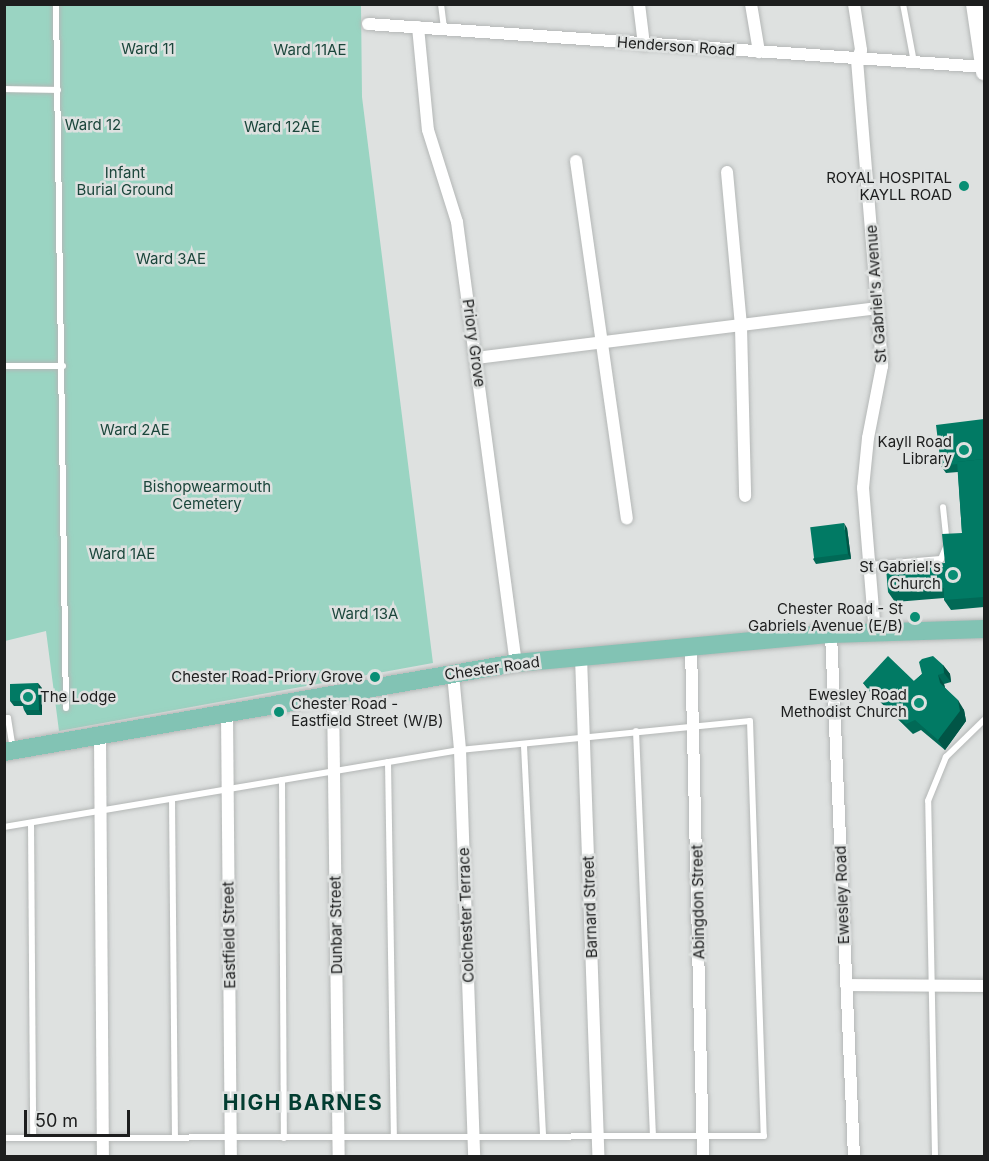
<!DOCTYPE html>
<html>
<head>
<meta charset="utf-8">
<style>
  body { margin:0 }
  #map { position:relative; width:989px; height:1161px; overflow:hidden; background:#dee1e0; font-family:Inter,sans-serif }
  div>[style] { position:absolute }
  .green>* { inset:0; background:#9ad4c2 }
  .roads { filter:drop-shadow(0 0 2px #b4b7b6) drop-shadow(0 0 2px #b4b7b6) }
  .lane>* { height:6px; margin:-3px; padding:0 3px; transform-origin:3px; border-radius:3px; background:#fff }
  .street>* { height:12px; margin:-6px; padding:0 6px; transform-origin:6px; border-radius:6px; background:#fff }
  .secondary>* { height:16px; margin:-8px; padding:0 8px; transform-origin:8px; border-radius:8px; background:#fff }
  .primary>* { height:18px; margin:-9px; padding:0 9px; transform-origin:9px; border-radius:9px; background:#82c3b4 }
  .wall>* { inset:0; background:#016956 }
  .shaded-wall>* { inset:0; background:#015546 }
  .building>* { inset:0; background:#017a64; transform-origin:0 0 }
  .dots>* { width:16px; height:16px; translate:-50% -50%; box-sizing:border-box; border:3px solid #dee1e0; border-radius:50% }
  span { translate:-50% -50%; white-space:nowrap; text-align:center; line-height:1.15; -webkit-text-stroke:5px #dee1e0; paint-order:stroke }
  .street-label { font-size:15px; color:#1d1e1e }
  .park-label { font-size:15px; color:#1b463b }
  .poi-label { font-size:15px; color:#1d1e1e }
  .right { translate:-100% -50%; text-align:right }
  .left { translate:0 -50%; text-align:left }
  .district-label { font-size:21px; color:#023d31; font-weight:700; letter-spacing:1.5px }
  .frame { position:absolute; inset:0; border:6px solid #1d1e1e; pointer-events:none }
  .scale { position:absolute; left:24px; top:1110px; width:106px; height:27px; box-sizing:border-box; border:3px solid #1d1e1e; border-top:0; padding-left:8px; font-size:18px; line-height:21px; white-space:nowrap; color:#1d1e1e; -webkit-text-stroke:4px #dee1e0; paint-order:stroke }
</style>
</head>
<body>
<div id="map">
  <div class="green">
    <i style="clip-path:polygon(4px 5px,361px 5px,362px 97px,433px 663px,59px 731px,46px 631px,5px 641px)"></i>
  </div>
  <div class="roads">
    <div class="lane">
      <i style="left:56px;top:4px;width:704px;rotate:89.19deg"></i>
      <i style="left:441px;top:4px;width:23px;rotate:83deg"></i>
      <i style="left:903px;top:4px;width:59px;rotate:79.3deg"></i>
      <i style="left:4px;top:89px;width:54px;rotate:1.1deg"></i>
      <i style="left:4px;top:366px;width:59px"></i>
      <i style="left:870px;top:565px;width:71px;rotate:-4.8deg"></i>
      <i style="left:941px;top:559px;width:15px;rotate:-67deg"></i>
      <i style="left:947px;top:545px;width:38px;rotate:-96deg"></i>
      <i style="left:4px;top:718px;width:4px"></i>
      <i style="left:8px;top:718px;width:31px;rotate:81deg"></i>
      <i style="left:636px;top:731px;width:405px;rotate:87.6deg"></i>
      <i style="left:524px;top:746px;width:391px;rotate:87.2deg"></i>
      <i style="left:388px;top:762px;width:375px;rotate:89.1deg"></i>
      <i style="left:282px;top:780px;width:358px;rotate:89.7deg"></i>
      <i style="left:172px;top:799px;width:339px;rotate:89.5deg"></i>
      <i style="left:31px;top:823px;width:315px;rotate:89.6deg"></i>
      <i style="left:4px;top:827px;width:462px;rotate:-9.6deg"></i>
      <i style="left:460px;top:750px;width:291px;rotate:-5.7deg"></i>
      <i style="left:750px;top:721px;width:415px;rotate:88.1deg"></i>
      <i style="left:764px;top:1136px;width:760px;rotate:179.85deg"></i>
      <i style="left:935px;top:1156px;width:355px;rotate:-91.1deg"></i>
      <i style="left:928px;top:801px;width:48px;rotate:-67.8deg"></i>
      <i style="left:946px;top:757px;width:53px;rotate:-44.2deg"></i>
    </div>
    <div class="street">
      <i style="left:639px;top:4px;width:41px;rotate:83deg"></i>
      <i style="left:751px;top:4px;width:49px;rotate:80.5deg"></i>
      <i style="left:854px;top:4px;width:47px;rotate:81.3deg"></i>
      <i style="left:861px;top:50px;width:11px;rotate:112deg"></i>
      <i style="left:857px;top:60px;width:307px;rotate:85.3deg"></i>
      <i style="left:882px;top:366px;width:73px;rotate:101deg"></i>
      <i style="left:868px;top:438px;width:50px;rotate:95.7deg"></i>
      <i style="left:863px;top:488px;width:145px;rotate:85.3deg"></i>
      <i style="left:368px;top:24px;width:617px;rotate:3.99deg"></i>
      <i style="left:418px;top:27px;width:103px;rotate:84.5deg"></i>
      <i style="left:428px;top:130px;width:96px;rotate:72.5deg"></i>
      <i style="left:457px;top:222px;width:445px;rotate:82.4deg"></i>
      <i style="left:576px;top:161px;width:361px;rotate:81.9deg"></i>
      <i style="left:727px;top:172px;width:156px;rotate:84.8deg"></i>
      <i style="left:741px;top:327px;width:169px;rotate:88.6deg"></i>
      <i style="left:476px;top:358px;width:405px;rotate:-7.1deg"></i>
      <i style="left:831px;top:634px;width:523px;rotate:87.48deg"></i>
      <i style="left:691px;top:647px;width:509px;rotate:88.65deg"></i>
      <i style="left:581px;top:657px;width:499px;rotate:88deg"></i>
      <i style="left:453px;top:674px;width:76px;rotate:84.7deg"></i>
      <i style="left:460px;top:750px;width:406px;rotate:88deg"></i>
      <i style="left:333px;top:693px;width:463px;rotate:89.3deg"></i>
      <i style="left:227px;top:713px;width:443px;rotate:89.5deg"></i>
      <i style="left:100px;top:737px;width:419px;rotate:89.6deg"></i>
      <i style="left:846px;top:985px;width:138px;rotate:0.4deg"></i>
    </div>
    <div class="secondary">
      <i style="left:974px;top:4px;width:69px;rotate:81.6deg"></i>
    </div>
    <div class="primary">
      <i style="left:4px;top:752px;width:520px;rotate:-9.86deg"></i>
      <i style="left:516px;top:663px;width:316px;rotate:-5.3deg"></i>
      <i style="left:831px;top:634px;width:153px;rotate:-1.9deg"></i>
    </div>
  </div>
  <div class="wall">
    <i style="clip-path:polygon(984px 419px,984px 607px,951px 610px,944px 600px,944px 598px,895px 602px,888px 592px,945px 563px,962px 533px,958px 472px,946px 473px,941px 466px)"></i>
    <i style="clip-path:polygon(847px 528px,851px 559px,816px 564px,813px 559px)"></i>
    <i style="clip-path:polygon(943px 665px,950px 674px,951px 682px,944px 684px,945px 688px,964px 710px,966px 721px,945px 750px,921px 730px,913px 734px,870px 692px,863px 683px,914px 681px,922px 674px)"></i>
    <i style="clip-path:polygon(42px 688px,42px 715px,27px 715px,24px 710px,23px 706px,14px 706px,10px 701px)"></i>
  </div>
  <div class="shaded-wall">
    <i style="clip-path:polygon(844px 523px,847px 528px,851px 559px,848px 554px)"></i>
    <i style="clip-path:polygon(943px 665px,950px 674px,951px 682px,944px 673px)"></i>
    <i style="clip-path:polygon(938px 675px,944px 684px,946px 692px,940px 683px)"></i>
    <i style="clip-path:polygon(38px 683px,42px 688px,42px 715px,39px 710px)"></i>
    <i style="clip-path:polygon(958px 700px,964px 710px,966px 721px,945px 750px,938px 740px)"></i>
  </div>
  <div class="building">
    <i style="clip-path:polygon(984px 419px,984px 459px,957px 462px,958px 464px,941px 466px,936px 425px)"></i>
    <i style="clip-path:polygon(984px 459px,984px 597px,944px 600px,944px 588px,888px 592px,886px 568px,945px 563px,942px 534px,962px 533px,957px 462px)"></i>
    <i style="left:844px;top:523px;width:31px;height:34px;rotate:83deg"></i>
    <i style="clip-path:polygon(888px 656px,914px 681px,922px 674px,919px 662px,922px 659px,933px 656px,943px 665px,944px 673px,938px 675px,940px 683px,958px 700px,960px 711px,938px 740px,915px 720px,906px 724px,863px 683px)"></i>
    <i style="clip-path:polygon(38px 683px,39px 710px,24px 710px,23px 701px,10px 701px,10px 684px)"></i>
  </div>
  <div class="dots">
    <i style="left:964px;top:186px;background:#0a8e74"></i>
    <i style="left:964px;top:450px;background:#0a8e74"></i>
    <i style="left:953px;top:575px;background:#0a8e74"></i>
    <i style="left:915px;top:617px;background:#0a8e74"></i>
    <i style="left:375px;top:677px;background:#0a8e74"></i>
    <i style="left:28px;top:697px;background:#0a8e74"></i>
    <i style="left:919px;top:703px;background:#0a8e74"></i>
    <i style="left:279px;top:712px;background:#0a8e74"></i>
  </div>
  <div class="street-label">
    <span style="left:676px;top:46px;rotate:4deg">Henderson Road</span>
    <span style="left:876px;top:294px;rotate:-94deg">St Gabriel's Avenue</span>
    <span style="left:474px;top:343px;rotate:82deg">Priory Grove</span>
    <span style="left:492px;top:668px;rotate:-8deg">Chester Road</span>
    <span style="left:842px;top:895px;rotate:-92deg">Ewesley Road</span>
    <span style="left:698px;top:902px;rotate:-91deg">Abingdon Street</span>
    <span style="left:590px;top:907px;rotate:-92deg">Barnard Street</span>
    <span style="left:466px;top:915px;rotate:-92deg">Colchester Terrace</span>
    <span style="left:336px;top:925px;rotate:-91deg">Dunbar Street</span>
    <span style="left:229px;top:935px;rotate:-91deg">Eastfield Street</span>
  </div>
  <div class="park-label">
    <span style="left:148px;top:49px">Ward 11</span>
    <span style="left:310px;top:50px">Ward 11AE</span>
    <span style="left:93px;top:125px">Ward 12</span>
    <span style="left:282px;top:127px">Ward 12AE</span>
    <span style="left:125px;top:181px">Infant<br>Burial Ground</span>
    <span style="left:171px;top:259px">Ward 3AE</span>
    <span style="left:135px;top:430px">Ward 2AE</span>
    <span style="left:207px;top:495px">Bishopwearmouth<br>Cemetery</span>
    <span style="left:122px;top:554px">Ward 1AE</span>
    <span style="left:365px;top:614px">Ward 13A</span>
  </div>
  <div class="poi-label">
    <span class="right" style="left:952px;top:186px">ROYAL HOSPITAL<br>KAYLL ROAD</span>
    <span class="right" style="left:952px;top:450px">Kayll Road<br>Library</span>
    <span class="right" style="left:941px;top:575px">St Gabriel's<br>Church</span>
    <span class="right" style="left:903px;top:617px">Chester Road - St<br>Gabriels Avenue (E/B)</span>
    <span class="right" style="left:363px;top:677px">Chester Road-Priory Grove</span>
    <span class="right" style="left:907px;top:703px">Ewesley Road<br>Methodist Church</span>
    <span class="left" style="left:40px;top:697px">The Lodge</span>
    <span class="left" style="left:291px;top:712px">Chester Road -<br>Eastfield Street (W/B)</span>
  </div>
  <div class="district-label">
    <span style="left:303px;top:1103px">HIGH BARNES</span>
  </div>
  <div class="frame"></div>
  <div class="scale">50 m</div>
</div>
</body>
</html>
